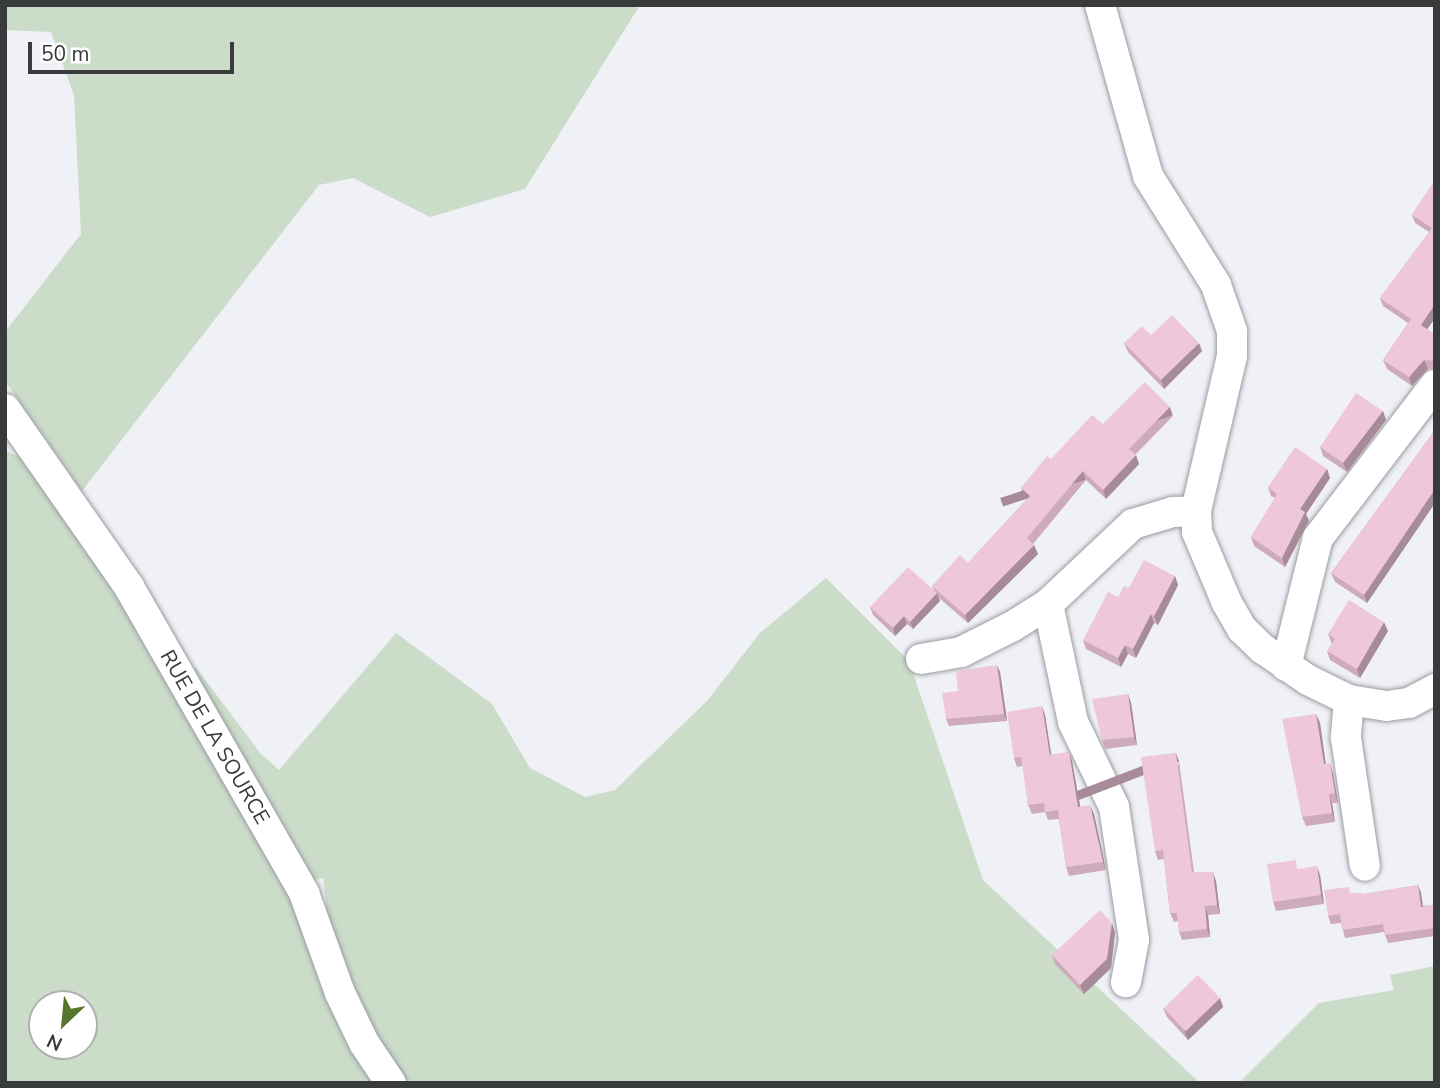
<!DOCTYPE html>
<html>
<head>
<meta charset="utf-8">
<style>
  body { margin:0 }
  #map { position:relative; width:1440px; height:1088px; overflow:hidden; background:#eff1f7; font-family:"Nunito Sans",sans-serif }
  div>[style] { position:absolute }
  .green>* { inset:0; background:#cbdcc9 }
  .roads { filter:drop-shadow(0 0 2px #9a9ca1) drop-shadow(0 0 2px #9a9ca1) }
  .minor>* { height:30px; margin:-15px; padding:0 15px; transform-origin:15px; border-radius:15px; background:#fff }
  .wall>* { inset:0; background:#ceabbb }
  .shaded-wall>* { inset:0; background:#a78b99; transform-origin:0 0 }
  .building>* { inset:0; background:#efc7da; transform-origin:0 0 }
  span { translate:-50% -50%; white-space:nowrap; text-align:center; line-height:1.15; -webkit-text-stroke:5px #fff; paint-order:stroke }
  .street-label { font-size:21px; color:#393a3c }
  .frame { position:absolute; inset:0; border:7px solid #393a3c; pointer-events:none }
  .north { position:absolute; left:28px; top:990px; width:70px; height:70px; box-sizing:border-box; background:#fff; border:2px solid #b0b0b1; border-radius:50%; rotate:206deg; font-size:19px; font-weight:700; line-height:28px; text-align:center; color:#393a3c }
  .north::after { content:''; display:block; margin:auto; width:24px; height:32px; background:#56762d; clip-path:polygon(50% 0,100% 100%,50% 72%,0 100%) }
  .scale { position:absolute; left:28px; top:42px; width:206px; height:32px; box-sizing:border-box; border:4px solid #393a3c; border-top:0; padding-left:9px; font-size:21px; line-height:24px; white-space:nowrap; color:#393a3c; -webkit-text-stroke:5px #fff; paint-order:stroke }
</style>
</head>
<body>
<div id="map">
  <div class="green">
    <i style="clip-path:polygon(5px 5px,640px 5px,525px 189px,430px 217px,353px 178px,319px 185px,82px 491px,5px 381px,5px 332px,81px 234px,74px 95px,51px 32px,5px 30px)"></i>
    <i style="clip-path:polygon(evenodd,6px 451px,21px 458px,124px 592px,283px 868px,380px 1083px,5px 1083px,6px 451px,42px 1004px,84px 1004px,84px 1046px,42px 1046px,42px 1004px)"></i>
    <i style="clip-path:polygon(826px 578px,909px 661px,983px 880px,1200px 1083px,405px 1083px,352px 1000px,328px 918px,323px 878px,312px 880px,199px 684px,194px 665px,261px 754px,279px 770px,396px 633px,492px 704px,530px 768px,585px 797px,615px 790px,708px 700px,759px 634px)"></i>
    <i style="clip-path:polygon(1435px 966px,1435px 1083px,1239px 1083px,1319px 1003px,1394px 990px,1390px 975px)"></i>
  </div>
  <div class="roads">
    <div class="minor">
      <i style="left:1100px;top:5px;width:178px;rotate:74.3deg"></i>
      <i style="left:1148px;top:176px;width:128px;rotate:58deg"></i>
      <i style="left:1216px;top:285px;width:49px;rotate:70.8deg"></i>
      <i style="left:1232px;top:331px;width:25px;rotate:90deg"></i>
      <i style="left:1232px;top:356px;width:159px;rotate:103.1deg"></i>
      <i style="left:1196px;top:511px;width:21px;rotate:87deg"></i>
      <i style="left:1197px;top:532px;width:77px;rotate:67.1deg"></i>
      <i style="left:1227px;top:603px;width:30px;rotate:60deg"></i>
      <i style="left:1242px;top:629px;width:29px;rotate:44deg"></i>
      <i style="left:1263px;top:649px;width:55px;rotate:34.6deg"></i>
      <i style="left:1308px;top:680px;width:46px;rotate:26deg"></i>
      <i style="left:1349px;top:700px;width:38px;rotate:9deg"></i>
      <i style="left:1387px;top:706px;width:22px;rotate:-8deg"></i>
      <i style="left:1409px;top:703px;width:30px;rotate:-28deg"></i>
      <i style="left:5px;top:409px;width:217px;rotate:55.1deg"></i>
      <i style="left:129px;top:587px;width:353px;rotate:60.2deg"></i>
      <i style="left:304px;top:893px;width:106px;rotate:70.2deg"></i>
      <i style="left:340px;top:993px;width:55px;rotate:64.4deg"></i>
      <i style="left:364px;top:1043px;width:48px;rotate:56deg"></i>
      <i style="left:1048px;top:604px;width:121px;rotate:78deg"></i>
      <i style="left:1073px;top:722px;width:94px;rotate:64.2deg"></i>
      <i style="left:1114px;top:807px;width:134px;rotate:81.4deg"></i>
      <i style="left:1134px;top:940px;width:43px;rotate:100.8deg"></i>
      <i style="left:921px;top:659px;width:41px;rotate:-9.9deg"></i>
      <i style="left:961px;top:652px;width:58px;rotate:-26.6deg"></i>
      <i style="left:1013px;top:626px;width:41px;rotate:-32.2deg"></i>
      <i style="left:1048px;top:604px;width:117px;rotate:-43.3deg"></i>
      <i style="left:1133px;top:524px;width:42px;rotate:-16.7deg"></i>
      <i style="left:1173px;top:512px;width:23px;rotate:-2deg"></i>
      <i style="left:1286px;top:666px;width:132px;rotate:-76deg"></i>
      <i style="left:1318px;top:538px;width:193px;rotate:-52.6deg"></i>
      <i style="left:1349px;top:700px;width:38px;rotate:95deg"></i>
      <i style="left:1346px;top:738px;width:129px;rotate:81.6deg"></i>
    </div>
  </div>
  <div class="wall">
    <i style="clip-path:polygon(1435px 180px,1435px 318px,1427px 329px,1435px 334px,1435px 370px,1428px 369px,1412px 386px,1387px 369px,1383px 360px,1408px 323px,1383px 306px,1380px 298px,1429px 232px,1415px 223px,1412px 215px)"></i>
    <i style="clip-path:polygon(1124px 343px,1202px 351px,1164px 389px,1128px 352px)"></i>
    <i style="clip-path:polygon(1383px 411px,1386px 420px,1347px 472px,1323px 456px,1320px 447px)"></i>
    <i style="clip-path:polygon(1173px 416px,1135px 455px,1139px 464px,1106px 499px,1086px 480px,1033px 544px,1038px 554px,968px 623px,938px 597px,940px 601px,913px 629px,907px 624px,895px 636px,873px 615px,870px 607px,934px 590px,932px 586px,968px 563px,1027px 499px,1024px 497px,1021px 488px,1051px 459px,1103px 424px)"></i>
    <i style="clip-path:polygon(1435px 430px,1435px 503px,1367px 603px,1335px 582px,1331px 573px)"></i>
    <i style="clip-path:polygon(1327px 469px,1330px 478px,1306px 514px,1309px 521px,1285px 567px,1254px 546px,1251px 537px,1275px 498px,1271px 496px,1268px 487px)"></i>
    <i style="clip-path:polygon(1175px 576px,1178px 585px,1158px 625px,1154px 623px,1136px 658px,1128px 654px,1121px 667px,1086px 649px,1083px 640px,1118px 597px,1129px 588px)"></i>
    <i style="clip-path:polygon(1388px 631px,1360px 678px,1330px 660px,1327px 651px,1332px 644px,1328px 634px)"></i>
    <i style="clip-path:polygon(997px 665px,1000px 672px,1007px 721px,949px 726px,946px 719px,958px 691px)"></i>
    <i style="clip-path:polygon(1128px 694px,1131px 703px,1137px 745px,1105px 749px,1102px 740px)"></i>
    <i style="clip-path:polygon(1042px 706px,1045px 715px,1051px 755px,1069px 752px,1072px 761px,1080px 807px,1094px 814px,1106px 870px,1069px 876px,1066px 867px,1059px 819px,1048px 820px,1045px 812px,1032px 814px,1028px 805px,1023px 766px,1017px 767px,1014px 758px)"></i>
    <i style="clip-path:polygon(1316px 714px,1320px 723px,1326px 764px,1333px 773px,1338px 803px,1332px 803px,1335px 822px,1306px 826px,1302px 817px)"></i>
    <i style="clip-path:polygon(1179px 761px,1194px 872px,1216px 881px,1220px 914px,1208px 915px,1210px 937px,1182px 940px,1179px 932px,1178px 921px,1174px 922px,1170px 913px,1164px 859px,1158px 860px,1155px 851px)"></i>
    <i style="clip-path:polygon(1299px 869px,1320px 875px,1324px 904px,1276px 911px,1273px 902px)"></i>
    <i style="clip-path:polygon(1418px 885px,1421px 893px,1423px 906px,1435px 905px,1435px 936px,1388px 943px,1384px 932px,1345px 938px,1341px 923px,1331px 924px,1328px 916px,1352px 893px,1364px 894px)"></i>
    <i style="clip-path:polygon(1115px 932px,1111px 968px,1084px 994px,1055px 964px,1052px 955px)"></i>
    <i style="clip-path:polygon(1220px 998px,1223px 1007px,1188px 1040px,1167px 1017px,1163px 1008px)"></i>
  </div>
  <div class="shaded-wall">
    <i style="clip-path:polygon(1435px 304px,1435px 318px,1424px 334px,1421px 325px)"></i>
    <i style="clip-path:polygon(1199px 343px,1202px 351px,1164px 389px,1161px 380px)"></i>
    <i style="clip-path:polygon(1424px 360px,1428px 369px,1412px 386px,1409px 377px)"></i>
    <i style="left:1170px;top:407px;width:9px;height:59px;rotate:72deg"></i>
    <i style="clip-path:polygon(1383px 411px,1386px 420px,1347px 472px,1343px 463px)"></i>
    <i style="clip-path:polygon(1136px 455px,1139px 464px,1106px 499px,1103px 490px)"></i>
    <i style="clip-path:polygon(1327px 469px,1330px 478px,1306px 514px,1309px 521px,1285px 567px,1282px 558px,1300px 509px)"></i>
    <i style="left:1083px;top:471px;width:9px;height:87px;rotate:72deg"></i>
    <i style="clip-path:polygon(1435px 489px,1435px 503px,1367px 603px,1364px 595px)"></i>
    <i style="clip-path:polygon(1034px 545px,1038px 554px,968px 623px,965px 615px)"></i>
    <i style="clip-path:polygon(1175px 576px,1178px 585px,1158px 625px,1154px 616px)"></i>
    <i style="clip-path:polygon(937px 593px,940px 601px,913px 629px,910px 622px)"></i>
    <i style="clip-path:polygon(1151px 614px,1154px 623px,1136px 658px,1133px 649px)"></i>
    <i style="clip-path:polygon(904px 616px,907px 624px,895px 636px,893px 628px)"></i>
    <i style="clip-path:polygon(1384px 622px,1388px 631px,1360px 678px,1357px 669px)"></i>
    <i style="clip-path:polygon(1125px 645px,1128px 654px,1121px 667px,1118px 658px)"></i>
    <i style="clip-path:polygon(997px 665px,1000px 672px,1007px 721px,1004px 714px)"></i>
    <i style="clip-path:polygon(1128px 694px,1131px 703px,1137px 745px,1134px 737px)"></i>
    <i style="clip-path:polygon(1042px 706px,1045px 715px,1055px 778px,1052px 769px)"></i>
    <i style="clip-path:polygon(1316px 714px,1320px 723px,1327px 774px,1324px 764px)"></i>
    <i style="clip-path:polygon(1069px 752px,1072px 761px,1082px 816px,1078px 807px)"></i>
    <i style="left:1176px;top:753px;width:9px;height:120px;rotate:69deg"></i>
    <i style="clip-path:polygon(1330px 763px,1333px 773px,1338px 803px,1335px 793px)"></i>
    <i style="clip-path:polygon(1329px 794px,1332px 803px,1335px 822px,1332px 813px)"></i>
    <i style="clip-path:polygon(1090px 805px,1094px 814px,1106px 870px,1103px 862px)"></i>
    <i style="clip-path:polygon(1317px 866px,1320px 875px,1324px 904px,1321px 895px)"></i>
    <i style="clip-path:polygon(1213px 872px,1216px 881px,1220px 914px,1217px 905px)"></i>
    <i style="clip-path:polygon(1418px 885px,1421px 893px,1424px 915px,1421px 907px)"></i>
    <i style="clip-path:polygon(1205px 906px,1208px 915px,1210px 937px,1207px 929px)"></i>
    <i style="clip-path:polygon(1112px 923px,1115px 932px,1111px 968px,1084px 994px,1080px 985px)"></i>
    <i style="clip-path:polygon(1220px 998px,1223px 1007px,1188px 1040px,1184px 1031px)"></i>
  </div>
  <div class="building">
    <i style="clip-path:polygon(1435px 180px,1435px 304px,1421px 325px,1435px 334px,1435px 361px,1424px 360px,1409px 377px,1383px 360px,1411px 319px,1380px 298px,1432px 228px,1412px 215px)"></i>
    <i style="clip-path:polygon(1172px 315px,1199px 343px,1161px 380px,1124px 343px,1142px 326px,1151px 335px)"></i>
    <i style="clip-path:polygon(1145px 382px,1170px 407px,1129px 449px,1136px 455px,1103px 490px,1083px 471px,1027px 538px,1034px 545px,965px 615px,932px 586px,960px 555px,968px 563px,1030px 496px,1021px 488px,1047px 456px,1051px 459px,1092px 415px,1103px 424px)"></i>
    <i style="clip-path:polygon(1356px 393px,1383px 411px,1343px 463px,1320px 447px)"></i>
    <i style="clip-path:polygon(1435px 430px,1435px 489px,1364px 595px,1331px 573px)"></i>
    <i style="clip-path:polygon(1295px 447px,1327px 469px,1300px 509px,1305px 512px,1282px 558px,1251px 537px,1277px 494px,1268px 487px)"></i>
    <i style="clip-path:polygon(1144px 560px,1175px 576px,1154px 616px,1151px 614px,1133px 649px,1125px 645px,1118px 658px,1083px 640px,1108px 592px,1118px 597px,1124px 586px,1129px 588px)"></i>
    <i style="clip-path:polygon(908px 567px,937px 593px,910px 622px,904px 616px,893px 628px,870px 607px)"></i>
    <i style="clip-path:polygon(1349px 600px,1384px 622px,1357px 669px,1327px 651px,1335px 639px,1328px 634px)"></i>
    <i style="clip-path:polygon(997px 665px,1004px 714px,946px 719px,942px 693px,958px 691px,956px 671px)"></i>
    <i style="clip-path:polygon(1128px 694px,1134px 737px,1102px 740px,1092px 699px)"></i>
    <i style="clip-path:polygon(1042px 706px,1052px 769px,1050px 755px,1069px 752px,1078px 807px,1090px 805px,1103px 862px,1066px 867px,1058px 810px,1045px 812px,1044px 803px,1028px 805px,1021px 757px,1014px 758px,1007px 712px)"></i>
    <i style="clip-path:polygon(1316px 714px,1324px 764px,1330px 763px,1335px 793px,1329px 794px,1332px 813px,1302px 817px,1282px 719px)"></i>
    <i style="clip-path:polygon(1176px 753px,1192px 872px,1213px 872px,1217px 905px,1205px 906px,1207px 929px,1179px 932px,1177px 913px,1170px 913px,1163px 850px,1155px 851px,1141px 757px)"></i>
    <i style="clip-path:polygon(1296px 860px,1297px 869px,1317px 866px,1321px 895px,1273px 902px,1267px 864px)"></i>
    <i style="clip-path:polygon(1418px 885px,1421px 907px,1435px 905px,1435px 928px,1385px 935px,1383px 924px,1342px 930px,1340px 914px,1328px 916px,1324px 890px,1349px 887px,1350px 893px,1364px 894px)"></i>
    <i style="clip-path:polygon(1100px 910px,1112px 923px,1107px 959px,1080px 985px,1052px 955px)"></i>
    <i style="left:1198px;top:975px;width:32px;height:48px;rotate:46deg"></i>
  </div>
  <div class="street-label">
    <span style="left:215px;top:737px;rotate:60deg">RUE DE LA SOURCE</span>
  </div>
  <div class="frame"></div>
  <div class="north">N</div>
  <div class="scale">50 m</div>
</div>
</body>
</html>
